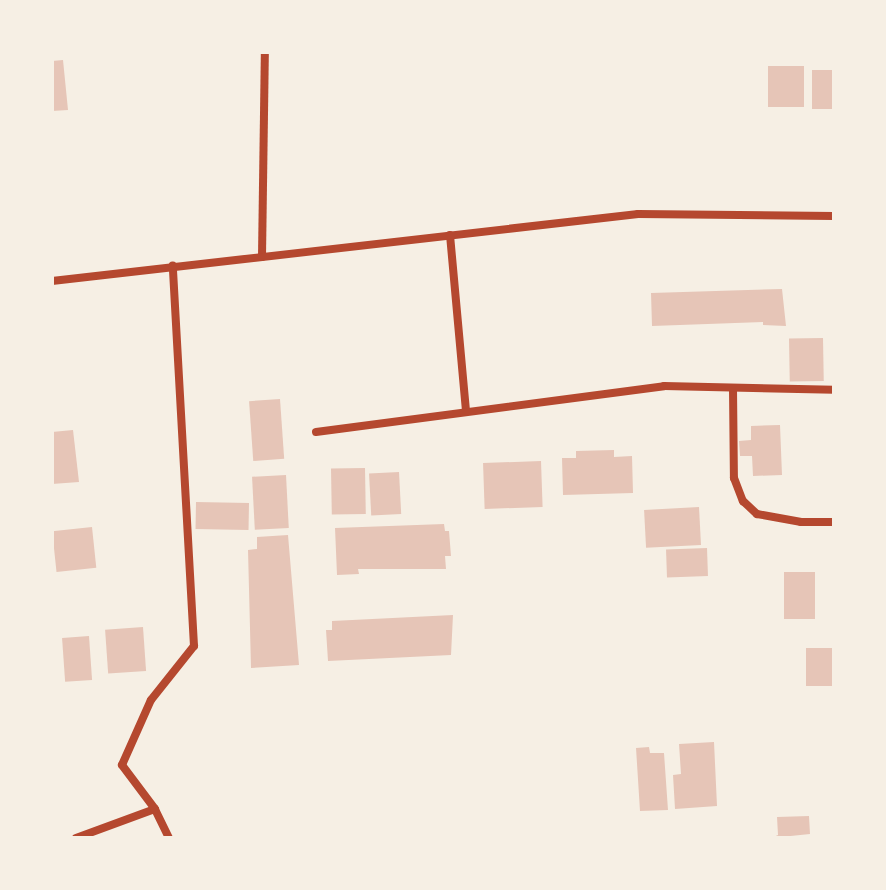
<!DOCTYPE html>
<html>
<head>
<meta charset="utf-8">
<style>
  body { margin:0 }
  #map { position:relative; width:886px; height:890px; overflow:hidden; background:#f6efe4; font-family:"Space Grotesk",sans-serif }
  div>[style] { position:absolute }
  .building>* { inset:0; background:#e6c5b7; transform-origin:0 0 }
  .minor>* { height:8px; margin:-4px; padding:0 4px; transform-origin:4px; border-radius:4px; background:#b5482f }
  span { translate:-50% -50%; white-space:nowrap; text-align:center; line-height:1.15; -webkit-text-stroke:8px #f6efe4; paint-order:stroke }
  .frame { position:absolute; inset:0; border:54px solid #f6efe4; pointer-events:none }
</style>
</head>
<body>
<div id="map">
  <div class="building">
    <i style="clip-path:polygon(63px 60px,68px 110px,52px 111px,52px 61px)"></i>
    <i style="left:804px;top:66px;width:41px;height:36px;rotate:90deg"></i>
    <i style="left:812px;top:70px;width:22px;height:39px"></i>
    <i style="clip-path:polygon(782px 289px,786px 326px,763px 325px,763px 322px,652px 326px,651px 293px)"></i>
    <i style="left:823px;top:338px;width:43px;height:34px;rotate:89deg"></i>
    <i style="left:280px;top:399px;width:60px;height:31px;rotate:86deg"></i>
    <i style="clip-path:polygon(780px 425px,782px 475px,753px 476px,752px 456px,740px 456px,739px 441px,751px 440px,751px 426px)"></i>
    <i style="clip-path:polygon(73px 430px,79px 482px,52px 484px,52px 432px)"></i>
    <i style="clip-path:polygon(614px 450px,614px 457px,632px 456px,633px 493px,563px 495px,562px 458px,576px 458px,576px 451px)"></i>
    <i style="left:541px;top:461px;width:46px;height:58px;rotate:88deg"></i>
    <i style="left:365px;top:468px;width:46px;height:34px;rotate:89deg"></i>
    <i style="left:399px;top:472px;width:42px;height:30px;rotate:87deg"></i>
    <i style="left:286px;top:475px;width:53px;height:34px;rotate:87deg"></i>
    <i style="left:196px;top:502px;width:53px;height:27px;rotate:1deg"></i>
    <i style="left:699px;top:507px;width:38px;height:55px;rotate:87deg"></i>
    <i style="clip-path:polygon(444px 524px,445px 531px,449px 531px,451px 556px,445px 556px,446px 569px,358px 569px,359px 574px,337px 575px,335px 528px)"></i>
    <i style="left:92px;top:527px;width:41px;height:40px;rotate:84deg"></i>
    <i style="clip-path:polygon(288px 535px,299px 665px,251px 668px,248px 550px,257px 549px,257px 537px)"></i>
    <i style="left:707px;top:548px;width:28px;height:41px;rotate:88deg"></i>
    <i style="left:784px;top:572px;width:31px;height:47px"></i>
    <i style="clip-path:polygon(453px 615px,451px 655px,328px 661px,326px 630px,332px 630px,332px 621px)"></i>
    <i style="left:143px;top:627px;width:44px;height:38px;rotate:86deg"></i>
    <i style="left:89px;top:636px;width:44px;height:27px;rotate:86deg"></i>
    <i style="left:834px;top:648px;width:38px;height:28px;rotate:90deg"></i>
    <i style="clip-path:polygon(714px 742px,717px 806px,675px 809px,673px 775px,681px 774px,679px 744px)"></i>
    <i style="clip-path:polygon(649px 747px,650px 753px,664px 753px,668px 810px,640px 811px,636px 748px)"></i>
    <i style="clip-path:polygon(809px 816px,810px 834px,771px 838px,778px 835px,777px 817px)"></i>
  </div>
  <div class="minor">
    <i style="left:450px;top:235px;width:177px;rotate:84.8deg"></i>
    <i style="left:262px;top:257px;width:205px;rotate:-89.2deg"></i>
    <i style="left:52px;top:281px;width:590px;rotate:-6.52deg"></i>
    <i style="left:638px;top:214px;width:196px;rotate:0.6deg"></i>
    <i style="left:733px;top:389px;width:89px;rotate:89.4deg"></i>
    <i style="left:734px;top:478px;width:25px;rotate:69deg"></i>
    <i style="left:743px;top:501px;width:19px;rotate:43deg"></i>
    <i style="left:757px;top:514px;width:45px;rotate:10.3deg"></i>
    <i style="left:801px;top:522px;width:33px"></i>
    <i style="left:316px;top:432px;width:351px;rotate:-7.5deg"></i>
    <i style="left:664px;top:386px;width:170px;rotate:1.3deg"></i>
    <i style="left:76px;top:838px;width:84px;rotate:-20.2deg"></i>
    <i style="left:169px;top:838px;width:32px;rotate:-116deg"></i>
    <i style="left:155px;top:809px;width:55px;rotate:-126.9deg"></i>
    <i style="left:122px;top:765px;width:71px;rotate:-66deg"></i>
    <i style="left:151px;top:700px;width:69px;rotate:-51.5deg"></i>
    <i style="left:194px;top:646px;width:381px;rotate:-93.2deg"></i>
  </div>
  <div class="frame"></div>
</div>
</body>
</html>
